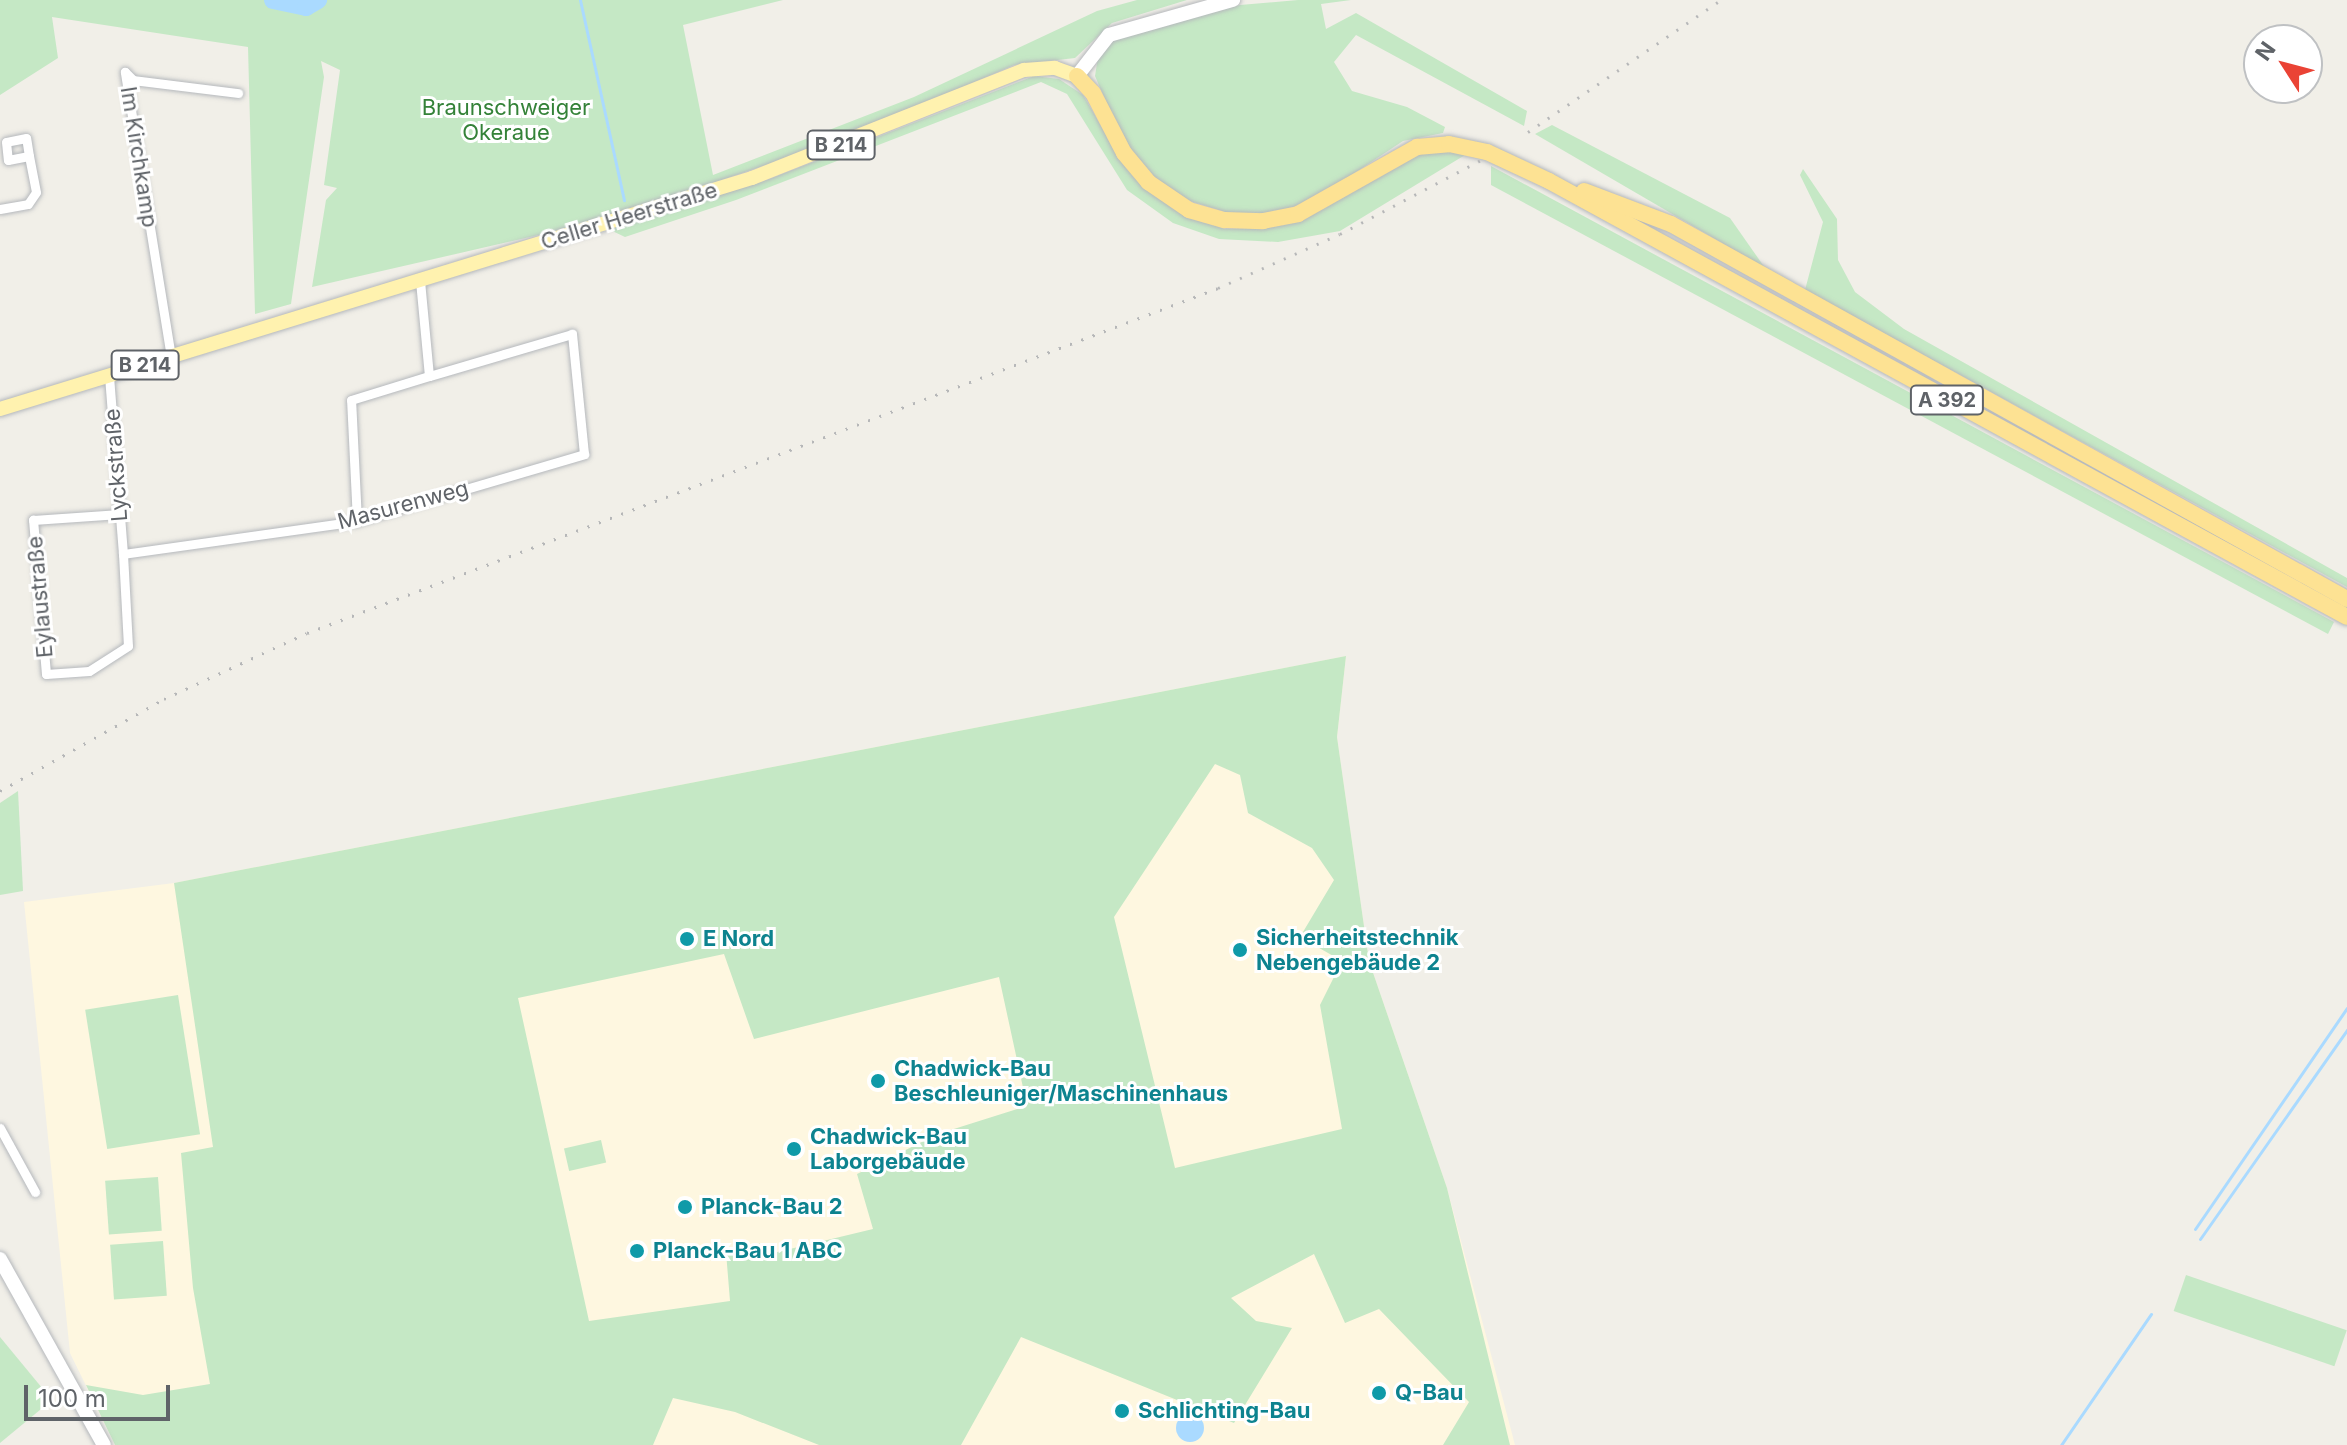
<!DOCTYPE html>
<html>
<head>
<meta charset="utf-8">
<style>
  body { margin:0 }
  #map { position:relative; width:2347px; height:1445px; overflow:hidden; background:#f1efe8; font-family:Inter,sans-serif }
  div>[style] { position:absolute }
  .commercial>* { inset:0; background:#fef7e0 }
  .green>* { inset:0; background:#c5e8c5; transform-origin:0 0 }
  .water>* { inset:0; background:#aadaff }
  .round { border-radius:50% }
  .stream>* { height:3px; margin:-1.5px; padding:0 1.5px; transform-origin:1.5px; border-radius:1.5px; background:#aadaff }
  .river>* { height:18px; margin:-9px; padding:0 9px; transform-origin:9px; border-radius:9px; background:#aadaff }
  .roads { filter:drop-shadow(0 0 2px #b5b8bc) drop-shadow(0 0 2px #b5b8bc) }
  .street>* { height:9px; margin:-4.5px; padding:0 4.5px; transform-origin:4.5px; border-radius:4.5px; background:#fff }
  .secondary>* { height:14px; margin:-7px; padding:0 7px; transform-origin:7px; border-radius:7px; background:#fff }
  .primary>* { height:14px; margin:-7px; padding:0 7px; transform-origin:7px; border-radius:7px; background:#fff2af }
  .highway>* { height:16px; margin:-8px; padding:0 8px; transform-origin:8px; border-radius:8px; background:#fde293 }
  .rail>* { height:3px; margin-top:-1.5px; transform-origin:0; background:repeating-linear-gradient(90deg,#b6b7b8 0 2px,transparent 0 12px) }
  .dots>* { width:22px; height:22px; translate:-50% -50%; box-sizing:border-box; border:4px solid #fff; border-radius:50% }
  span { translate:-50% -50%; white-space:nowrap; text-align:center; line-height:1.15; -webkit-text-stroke:6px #fff; paint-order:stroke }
  .shield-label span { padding:2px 6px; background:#fff; border:2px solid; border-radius:6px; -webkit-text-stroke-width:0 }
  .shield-label { font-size:20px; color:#5f6368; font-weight:700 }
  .park-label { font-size:22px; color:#348238 }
  .street-label { font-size:22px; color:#5f6368 }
  .culture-label { font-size:22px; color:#0d838f; font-weight:700 }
  .left { translate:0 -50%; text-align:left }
  .north { position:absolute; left:2243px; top:24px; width:80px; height:80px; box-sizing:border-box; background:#fff; border:2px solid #bfc1c3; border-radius:50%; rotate:306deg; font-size:22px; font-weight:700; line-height:32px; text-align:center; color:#5f6368 }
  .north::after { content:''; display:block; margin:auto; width:28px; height:36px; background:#ea4335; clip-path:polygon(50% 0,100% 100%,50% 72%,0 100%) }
  .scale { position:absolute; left:24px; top:1385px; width:146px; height:36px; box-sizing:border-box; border:4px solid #5f6368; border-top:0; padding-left:10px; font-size:24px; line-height:28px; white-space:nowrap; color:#5f6368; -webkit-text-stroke:6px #fff; paint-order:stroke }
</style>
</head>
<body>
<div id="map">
  <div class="commercial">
    <i style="clip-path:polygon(1346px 656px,1337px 737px,1369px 961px,1447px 1188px,1515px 1445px,115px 1445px,70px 1353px,24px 902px,174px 883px)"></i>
  </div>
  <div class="green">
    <i style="clip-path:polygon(0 0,783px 0,683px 25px,713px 175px,914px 97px,1097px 11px,1137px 0,1187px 0,1112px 23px,1075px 58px,1014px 65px,845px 138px,604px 220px,312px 287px,326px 200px,337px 188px,324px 185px,340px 70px,321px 61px,324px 77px,291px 304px,255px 314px,248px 47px,52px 17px,58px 58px,0 95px)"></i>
    <i style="clip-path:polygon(1298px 0,1351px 0,1321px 4px,1326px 29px,1356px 13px,1527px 111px,1524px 126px,1356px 35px,1334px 62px,1352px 91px,1407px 107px,1445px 127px,1443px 133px,1403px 141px,1306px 205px,1280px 214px,1232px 214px,1174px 196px,1150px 178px,1120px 134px,1095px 76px,1098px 57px,1113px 40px,1161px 23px,1240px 5px)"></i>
    <i style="clip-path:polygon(1034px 76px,1059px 79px,1083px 95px,1119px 157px,1149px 191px,1188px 216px,1225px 229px,1256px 228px,1406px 157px,1441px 150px,1465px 155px,1340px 231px,1278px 242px,1219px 239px,1173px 223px,1127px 190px,1067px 94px,1041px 82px,736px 200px,625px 237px,606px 228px,767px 180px)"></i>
    <i style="clip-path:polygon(1552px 125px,1730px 218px,1765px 268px,1535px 134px)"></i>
    <i style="clip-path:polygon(1491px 166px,2334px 622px,2328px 634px,1491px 185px)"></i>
    <i style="clip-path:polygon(1803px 169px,1837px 219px,1838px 260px,1855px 292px,1904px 329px,2347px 578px,2347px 587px,1805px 290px,1823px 222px,1800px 175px)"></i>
    <i style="clip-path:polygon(evenodd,1346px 656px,1337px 737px,1369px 961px,1447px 1188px,1510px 1445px,1443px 1445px,1469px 1402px,1379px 1309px,1345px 1323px,1314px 1254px,1231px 1298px,1256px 1321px,1292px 1328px,1234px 1423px,1021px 1337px,961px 1445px,819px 1445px,735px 1412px,673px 1398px,653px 1445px,115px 1445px,86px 1385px,143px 1395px,210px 1384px,193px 1288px,181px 1153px,213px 1147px,174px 883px,1346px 656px,1215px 764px,1240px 775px,1248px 813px,1312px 848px,1334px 880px,1300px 937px,1342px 961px,1320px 1005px,1342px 1129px,1175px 1168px,1114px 917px,1215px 764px,1346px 656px,724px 954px,754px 1039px,999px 977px,1027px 1106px,938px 1134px,857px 1174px,873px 1229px,769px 1254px,762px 1243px,726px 1252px,730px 1301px,589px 1321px,518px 998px,724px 954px)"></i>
    <i style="clip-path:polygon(18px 791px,23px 891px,0 895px,0 803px)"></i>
    <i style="left:178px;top:995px;width:141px;height:94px;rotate:81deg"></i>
    <i style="left:601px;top:1140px;width:23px;height:38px;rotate:77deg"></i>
    <i style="left:158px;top:1177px;width:54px;height:53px;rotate:86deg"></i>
    <i style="left:163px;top:1241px;width:55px;height:53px;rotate:86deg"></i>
    <i style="left:2186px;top:1275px;width:170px;height:38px;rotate:19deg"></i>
    <i style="clip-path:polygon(0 1337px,52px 1400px,0 1443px)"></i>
  </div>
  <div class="water">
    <i class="round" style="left:1176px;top:1414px;width:28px;height:28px"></i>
  </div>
  <div class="stream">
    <i style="left:580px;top:0;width:205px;rotate:77.6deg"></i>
    <i style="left:2195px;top:1229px;width:268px;rotate:-55.5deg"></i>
    <i style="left:2200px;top:1239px;width:256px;rotate:-54.9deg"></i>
    <i style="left:2061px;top:1445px;width:159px;rotate:-55.5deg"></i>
  </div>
  <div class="river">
    <i style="left:273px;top:0;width:34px;rotate:12deg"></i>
    <i style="left:306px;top:7px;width:14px;rotate:-30deg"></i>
  </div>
  <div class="roads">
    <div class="street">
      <i style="left:0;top:209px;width:28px;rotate:-10deg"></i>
      <i style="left:28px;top:204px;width:14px;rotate:-56deg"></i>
      <i style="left:36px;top:192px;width:37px;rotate:-101deg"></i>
      <i style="left:29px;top:156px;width:18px;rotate:-99deg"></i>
      <i style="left:26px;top:138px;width:20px;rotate:169deg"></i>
      <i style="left:6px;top:142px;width:18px;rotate:84deg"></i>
      <i style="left:8px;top:160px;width:21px;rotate:-11deg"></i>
      <i style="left:171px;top:357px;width:289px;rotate:-99.2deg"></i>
      <i style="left:125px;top:72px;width:11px;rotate:45deg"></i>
      <i style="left:133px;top:80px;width:106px;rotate:7.1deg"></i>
      <i style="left:109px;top:376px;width:179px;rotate:85.5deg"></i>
      <i style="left:123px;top:554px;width:92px;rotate:86.9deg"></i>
      <i style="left:128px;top:646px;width:46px;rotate:147.3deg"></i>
      <i style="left:89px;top:671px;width:43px;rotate:176deg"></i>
      <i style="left:46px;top:674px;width:155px;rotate:-94.8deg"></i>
      <i style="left:33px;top:520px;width:87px;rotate:-3.9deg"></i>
      <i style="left:357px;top:521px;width:121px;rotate:-92.8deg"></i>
      <i style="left:351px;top:400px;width:82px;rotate:-17.1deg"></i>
      <i style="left:429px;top:376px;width:95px;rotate:-95.4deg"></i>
      <i style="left:123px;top:554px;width:236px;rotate:-8deg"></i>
      <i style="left:357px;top:521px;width:237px;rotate:-16.4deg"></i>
      <i style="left:584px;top:454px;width:121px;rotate:-95.7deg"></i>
      <i style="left:572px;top:334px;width:149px;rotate:163.6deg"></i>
      <i style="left:0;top:1128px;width:73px;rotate:61.3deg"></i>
    </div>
    <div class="secondary">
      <i style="left:1077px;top:76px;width:52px;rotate:-52deg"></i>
      <i style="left:1109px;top:35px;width:129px;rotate:-15.8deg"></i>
      <i style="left:0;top:1259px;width:213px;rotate:60.8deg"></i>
    </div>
    <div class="primary">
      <i style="left:0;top:409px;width:787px;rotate:-17.08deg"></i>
      <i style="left:752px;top:178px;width:293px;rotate:-21.7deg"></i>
      <i style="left:1024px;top:70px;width:31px;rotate:-4deg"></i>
      <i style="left:1055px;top:68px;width:23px;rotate:20deg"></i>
    </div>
    <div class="highway">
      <i style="left:1077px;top:76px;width:23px;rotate:47deg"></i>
      <i style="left:1093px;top:93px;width:68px;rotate:62.7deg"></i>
      <i style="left:1124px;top:153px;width:38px;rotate:50deg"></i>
      <i style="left:1148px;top:182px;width:50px;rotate:34.3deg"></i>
      <i style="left:1189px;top:210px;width:37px;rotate:16deg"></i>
      <i style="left:1225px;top:220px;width:38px;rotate:2deg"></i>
      <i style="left:1263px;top:221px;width:36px;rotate:-11deg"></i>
      <i style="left:1298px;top:214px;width:137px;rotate:-29.4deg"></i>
      <i style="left:1417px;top:147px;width:32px;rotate:-5deg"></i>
      <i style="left:1449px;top:144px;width:39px;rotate:12deg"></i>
      <i style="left:1487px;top:152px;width:68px;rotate:25.1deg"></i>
      <i style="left:1549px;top:181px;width:909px;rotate:28.65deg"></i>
      <i style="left:1584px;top:191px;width:93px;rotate:20.8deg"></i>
      <i style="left:1671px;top:224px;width:773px;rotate:29.02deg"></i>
    </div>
  </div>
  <div class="rail">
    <i style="left:1528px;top:132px;width:234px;rotate:-34.4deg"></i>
    <i style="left:0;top:791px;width:188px;rotate:-29.3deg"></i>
    <i style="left:164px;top:699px;width:157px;rotate:-24.8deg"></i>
    <i style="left:307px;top:633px;width:974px;rotate:-20.74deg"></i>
    <i style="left:1218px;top:288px;width:133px;rotate:-23.9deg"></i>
    <i style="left:1340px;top:234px;width:159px;rotate:-27.7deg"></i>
  </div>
  <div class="dots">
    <i style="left:687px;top:939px;background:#0f9aa8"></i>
    <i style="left:1240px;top:950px;background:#0f9aa8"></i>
    <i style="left:878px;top:1081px;background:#0f9aa8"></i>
    <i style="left:794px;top:1149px;background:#0f9aa8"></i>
    <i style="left:685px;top:1207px;background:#0f9aa8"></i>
    <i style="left:637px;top:1251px;background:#0f9aa8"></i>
    <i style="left:1379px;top:1393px;background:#0f9aa8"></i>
    <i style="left:1122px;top:1411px;background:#0f9aa8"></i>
  </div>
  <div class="shield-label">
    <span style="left:841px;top:145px">B 214</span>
    <span style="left:145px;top:365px">B 214</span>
    <span style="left:1947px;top:400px">A 392</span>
  </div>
  <div class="park-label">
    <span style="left:506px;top:120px">Braunschweiger<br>Okeraue</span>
  </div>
  <div class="street-label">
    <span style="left:139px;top:157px;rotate:81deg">Im Kirchkamp</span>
    <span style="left:629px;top:216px;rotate:-17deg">Celler Heerstraße</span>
    <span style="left:116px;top:465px;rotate:-94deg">Lyckstraße</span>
    <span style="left:403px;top:505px;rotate:-15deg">Masurenweg</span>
    <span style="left:40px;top:597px;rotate:-95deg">Eylaustraße</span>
  </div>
  <div class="culture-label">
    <span class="left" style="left:1256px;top:950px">Sicherheitstechnik<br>Nebengebäude 2</span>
    <span class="left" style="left:703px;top:939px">E Nord</span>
    <span class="left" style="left:894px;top:1081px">Chadwick-Bau<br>Beschleuniger/Maschinenhaus</span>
    <span class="left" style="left:810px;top:1149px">Chadwick-Bau<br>Laborgebäude</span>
    <span class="left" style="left:701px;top:1207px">Planck-Bau 2</span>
    <span class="left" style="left:653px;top:1251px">Planck-Bau 1 ABC</span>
    <span class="left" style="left:1395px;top:1393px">Q-Bau</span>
    <span class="left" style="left:1138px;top:1411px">Schlichting-Bau</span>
  </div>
  <div class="north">N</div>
  <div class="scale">100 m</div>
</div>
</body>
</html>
